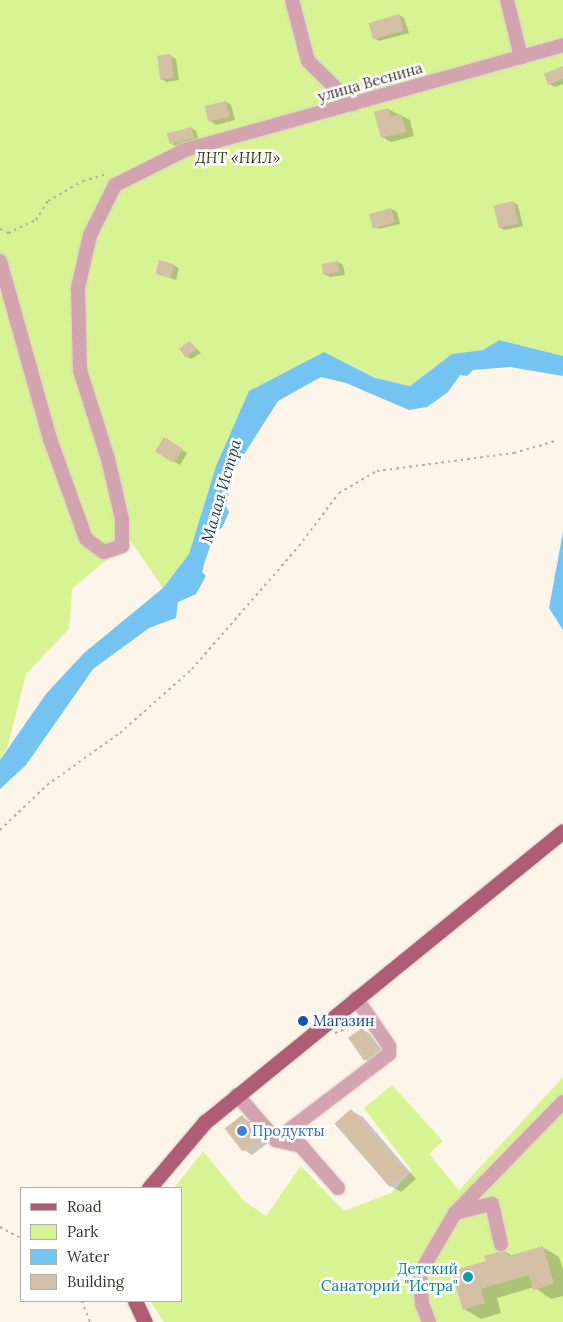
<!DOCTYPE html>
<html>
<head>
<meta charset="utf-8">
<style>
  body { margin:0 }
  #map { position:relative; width:563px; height:1322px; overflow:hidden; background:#fef5ea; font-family:Lora,serif }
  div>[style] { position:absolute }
  .green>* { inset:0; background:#d8f394 }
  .water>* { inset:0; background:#75c3f1 }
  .shadow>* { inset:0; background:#0003; transform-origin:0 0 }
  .building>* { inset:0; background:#d4c0a5; transform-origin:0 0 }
  .path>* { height:2px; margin-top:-1px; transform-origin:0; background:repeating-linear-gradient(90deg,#b5aca2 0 2.5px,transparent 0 6.5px) }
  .roads { filter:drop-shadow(0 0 1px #dbd2c7) drop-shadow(0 0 1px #dbd2c7) }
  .minor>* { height:14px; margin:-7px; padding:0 7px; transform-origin:7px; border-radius:7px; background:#d3a4b0 }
  .major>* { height:15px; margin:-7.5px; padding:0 7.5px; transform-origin:7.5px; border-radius:7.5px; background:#ae5d75 }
  .dots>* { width:14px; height:14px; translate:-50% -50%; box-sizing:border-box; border:2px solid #fff; border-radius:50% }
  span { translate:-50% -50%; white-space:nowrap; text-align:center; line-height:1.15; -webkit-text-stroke:5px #fff; paint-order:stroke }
  .street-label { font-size:15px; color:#3c342a }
  .park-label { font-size:15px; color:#2e380f; font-style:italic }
  .transit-label { font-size:15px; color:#164399 }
  .left { translate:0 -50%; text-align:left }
  .shop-label { font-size:15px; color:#366cbe }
  .culture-label { font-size:15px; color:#0d838f }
  .right { translate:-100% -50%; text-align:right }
  .water-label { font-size:16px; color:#113d55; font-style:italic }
  .legend { position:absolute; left:20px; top:1187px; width:162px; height:115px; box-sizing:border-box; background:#fff; border:1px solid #b1aeaa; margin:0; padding:6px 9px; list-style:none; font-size:15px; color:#3c342a }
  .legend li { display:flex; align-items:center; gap:10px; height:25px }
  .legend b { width:25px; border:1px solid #b1aeaa }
</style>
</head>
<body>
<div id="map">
  <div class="green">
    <i style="clip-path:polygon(0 0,563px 0,563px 356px,499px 340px,483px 350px,452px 354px,410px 386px,375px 378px,324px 352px,249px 391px,216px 466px,189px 554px,163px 588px,130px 540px,72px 589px,69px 629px,26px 674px,8px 745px,0 760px)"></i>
    <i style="clip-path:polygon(563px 1077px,563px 1322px,164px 1322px,152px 1304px,151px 1301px,181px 1301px,181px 1188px,174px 1188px,203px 1151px,244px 1201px,266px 1216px,301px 1166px,344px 1211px,391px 1193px,412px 1171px,364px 1108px,392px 1085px,443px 1141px,429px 1154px,459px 1190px)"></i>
  </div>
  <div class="water">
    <i style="clip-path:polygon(499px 340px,563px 356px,563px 376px,510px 367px,473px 370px,467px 376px,460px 375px,448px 392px,427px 407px,409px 410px,346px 383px,321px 377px,278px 401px,234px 470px,226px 506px,229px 512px,222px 528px,216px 530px,205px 561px,202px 572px,206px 576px,196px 594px,178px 602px,176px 618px,149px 628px,93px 669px,26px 765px,0 789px,0 760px,46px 694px,84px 653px,163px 588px,189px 554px,216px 466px,249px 391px,324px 352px,375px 378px,410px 386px,452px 354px,483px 350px)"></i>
    <i style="clip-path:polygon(563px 532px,563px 630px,549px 608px)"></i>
  </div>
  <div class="shadow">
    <i style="clip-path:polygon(399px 15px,404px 18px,409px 33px,379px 41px,374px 38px)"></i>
    <i style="clip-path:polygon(170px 55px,176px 59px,179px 80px,167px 82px,161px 79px)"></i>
    <i style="clip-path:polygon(563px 67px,563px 84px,555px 87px,549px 84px)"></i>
    <i style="clip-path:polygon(226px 102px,231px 105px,235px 120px,216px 125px,210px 121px)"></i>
    <i style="clip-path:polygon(388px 109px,410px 120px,414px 136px,391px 142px,382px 137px)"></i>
    <i style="clip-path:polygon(191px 128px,196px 131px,199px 141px,177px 147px,172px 144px)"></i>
    <i style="clip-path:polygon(513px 202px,518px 205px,523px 226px,504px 230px,499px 227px)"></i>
    <i style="clip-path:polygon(391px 209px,397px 212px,400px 224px,379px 229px,373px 226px)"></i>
    <i style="clip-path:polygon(338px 262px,343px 265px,345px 275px,330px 277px,324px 274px)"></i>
    <i style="clip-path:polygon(173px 265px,179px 268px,176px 280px,157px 274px)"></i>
    <i style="clip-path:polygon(190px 342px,201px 353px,191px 359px,186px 356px)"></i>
    <i style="left:164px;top:439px;width:27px;height:14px;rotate:31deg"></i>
    <i style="clip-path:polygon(362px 1029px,370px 1034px,386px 1056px,374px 1065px,366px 1060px)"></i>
    <i style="clip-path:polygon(351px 1111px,363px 1117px,416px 1179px,401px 1192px,390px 1186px)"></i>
    <i style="clip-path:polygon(242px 1117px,251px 1122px,268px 1143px,252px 1155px,244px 1150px)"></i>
    <i style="clip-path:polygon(542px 1247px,559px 1257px,563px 1269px,563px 1296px,551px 1299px,534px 1287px,497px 1298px,501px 1313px,481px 1319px,464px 1309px,487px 1262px,506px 1252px,513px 1256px)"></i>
  </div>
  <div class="building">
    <i style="left:399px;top:14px;width:17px;height:32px;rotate:73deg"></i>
    <i style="left:171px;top:54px;width:24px;height:14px;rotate:83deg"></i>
    <i style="clip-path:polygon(563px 66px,563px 79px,548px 85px,544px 74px)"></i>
    <i style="left:226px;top:101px;width:16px;height:22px;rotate:76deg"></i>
    <i style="clip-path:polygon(388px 108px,390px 117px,401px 114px,406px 132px,381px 138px,374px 112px)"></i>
    <i style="left:191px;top:127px;width:11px;height:25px;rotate:75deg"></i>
    <i style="left:513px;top:201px;width:23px;height:20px;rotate:77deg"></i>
    <i style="left:391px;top:208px;width:15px;height:23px;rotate:74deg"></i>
    <i style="left:159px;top:260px;width:16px;height:14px;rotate:15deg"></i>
    <i style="left:338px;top:261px;width:11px;height:17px;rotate:80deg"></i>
    <i style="left:190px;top:341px;width:11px;height:13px;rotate:56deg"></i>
    <i style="left:164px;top:437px;width:22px;height:17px;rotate:32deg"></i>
    <i style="left:362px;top:1028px;width:28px;height:17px;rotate:55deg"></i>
    <i style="left:351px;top:1109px;width:84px;height:22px;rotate:49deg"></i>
    <i style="left:242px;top:1115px;width:29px;height:22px;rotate:52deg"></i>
    <i style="clip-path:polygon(543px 1246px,554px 1284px,533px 1290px,529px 1275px,481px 1289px,485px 1303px,463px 1310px,451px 1271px,486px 1261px,484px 1256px,498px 1252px,506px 1251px,508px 1256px)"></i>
  </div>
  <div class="path">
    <i style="left:0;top:229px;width:9px;rotate:27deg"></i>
    <i style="left:8px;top:233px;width:31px;rotate:-25deg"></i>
    <i style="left:36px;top:220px;width:22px;rotate:-58deg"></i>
    <i style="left:48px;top:201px;width:40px;rotate:-29.7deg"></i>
    <i style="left:83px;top:181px;width:26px;rotate:-16deg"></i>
    <i style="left:0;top:830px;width:65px;rotate:-43.8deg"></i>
    <i style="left:47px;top:785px;width:90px;rotate:-35.5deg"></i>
    <i style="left:120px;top:733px;width:96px;rotate:-41.6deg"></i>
    <i style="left:192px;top:669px;width:163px;rotate:-49deg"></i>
    <i style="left:299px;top:546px;width:66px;rotate:-53deg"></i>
    <i style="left:339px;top:493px;width:44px;rotate:-30.1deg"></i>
    <i style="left:377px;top:471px;width:138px;rotate:-7.5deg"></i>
    <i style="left:514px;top:453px;width:43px;rotate:-16.3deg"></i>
    <i style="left:335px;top:1033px;width:23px;rotate:-23deg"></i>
    <i style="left:0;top:1227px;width:24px;rotate:28deg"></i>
    <i style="left:82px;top:1301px;width:22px;rotate:69deg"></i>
  </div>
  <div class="roads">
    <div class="minor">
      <i style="left:292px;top:0;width:63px;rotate:75.3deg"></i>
      <i style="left:308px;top:61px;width:62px;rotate:44.3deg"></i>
      <i style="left:507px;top:0;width:59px;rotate:76.2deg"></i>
      <i style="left:0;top:261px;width:185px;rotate:74.3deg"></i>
      <i style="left:50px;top:439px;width:106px;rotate:70.2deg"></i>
      <i style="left:86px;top:539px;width:22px;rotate:36deg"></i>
      <i style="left:104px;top:552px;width:19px;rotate:-18deg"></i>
      <i style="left:122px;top:546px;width:27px;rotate:-90deg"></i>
      <i style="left:122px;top:519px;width:62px;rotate:-103.1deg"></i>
      <i style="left:108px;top:459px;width:93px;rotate:-107.5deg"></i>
      <i style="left:80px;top:370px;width:82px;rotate:-91.4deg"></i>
      <i style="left:78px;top:288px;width:54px;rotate:-77.2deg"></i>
      <i style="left:90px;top:235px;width:56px;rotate:-63.4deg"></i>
      <i style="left:115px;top:185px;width:78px;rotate:-26.6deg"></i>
      <i style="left:185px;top:150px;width:392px;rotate:-15.5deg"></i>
      <i style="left:237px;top:1095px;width:60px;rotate:49.1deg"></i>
      <i style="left:276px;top:1140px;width:26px;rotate:13deg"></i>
      <i style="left:301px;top:1146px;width:56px;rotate:48.6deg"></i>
      <i style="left:276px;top:1140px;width:142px;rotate:-37.3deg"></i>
      <i style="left:389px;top:1054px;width:8px;rotate:-90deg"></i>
      <i style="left:389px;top:1046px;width:58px;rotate:-124.5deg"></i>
      <i style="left:455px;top:1213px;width:38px;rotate:-14deg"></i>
      <i style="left:492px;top:1204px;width:41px;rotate:77.3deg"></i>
      <i style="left:429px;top:1322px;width:19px;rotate:-111deg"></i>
      <i style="left:422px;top:1304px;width:31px;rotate:-94deg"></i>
      <i style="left:420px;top:1273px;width:69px;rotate:-59.7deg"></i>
      <i style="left:455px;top:1213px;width:155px;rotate:-45.8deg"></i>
    </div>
    <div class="major">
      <i style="left:149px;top:1188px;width:87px;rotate:-49.7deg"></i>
      <i style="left:205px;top:1122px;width:461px;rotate:-39.1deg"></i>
      <i style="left:135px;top:1301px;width:23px;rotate:65deg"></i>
    </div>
  </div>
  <div class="dots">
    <i style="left:303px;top:1021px;background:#1a4fb4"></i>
    <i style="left:242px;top:1131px;background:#3f7fe0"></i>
    <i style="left:468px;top:1277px;background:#0f9aa8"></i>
  </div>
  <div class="street-label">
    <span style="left:370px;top:82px;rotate:-16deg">улица Веснина</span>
  </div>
  <div class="park-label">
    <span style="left:238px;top:158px">ДНТ «НИЛ»</span>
  </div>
  <div class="transit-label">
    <span class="left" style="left:313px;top:1021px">Магазин</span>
  </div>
  <div class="shop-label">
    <span class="left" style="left:252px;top:1131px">Продукты</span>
  </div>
  <div class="culture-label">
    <span class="right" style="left:458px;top:1277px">Детский<br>Санаторий "Истра"</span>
  </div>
  <div class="water-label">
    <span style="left:221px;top:491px;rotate:-74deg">Малая Истра</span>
  </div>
  <ul class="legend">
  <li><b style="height:6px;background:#ae5d75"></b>Road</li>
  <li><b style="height:14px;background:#d8f394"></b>Park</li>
  <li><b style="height:14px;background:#75c3f1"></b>Water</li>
  <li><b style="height:14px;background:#d4c0a5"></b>Building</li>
  </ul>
</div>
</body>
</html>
